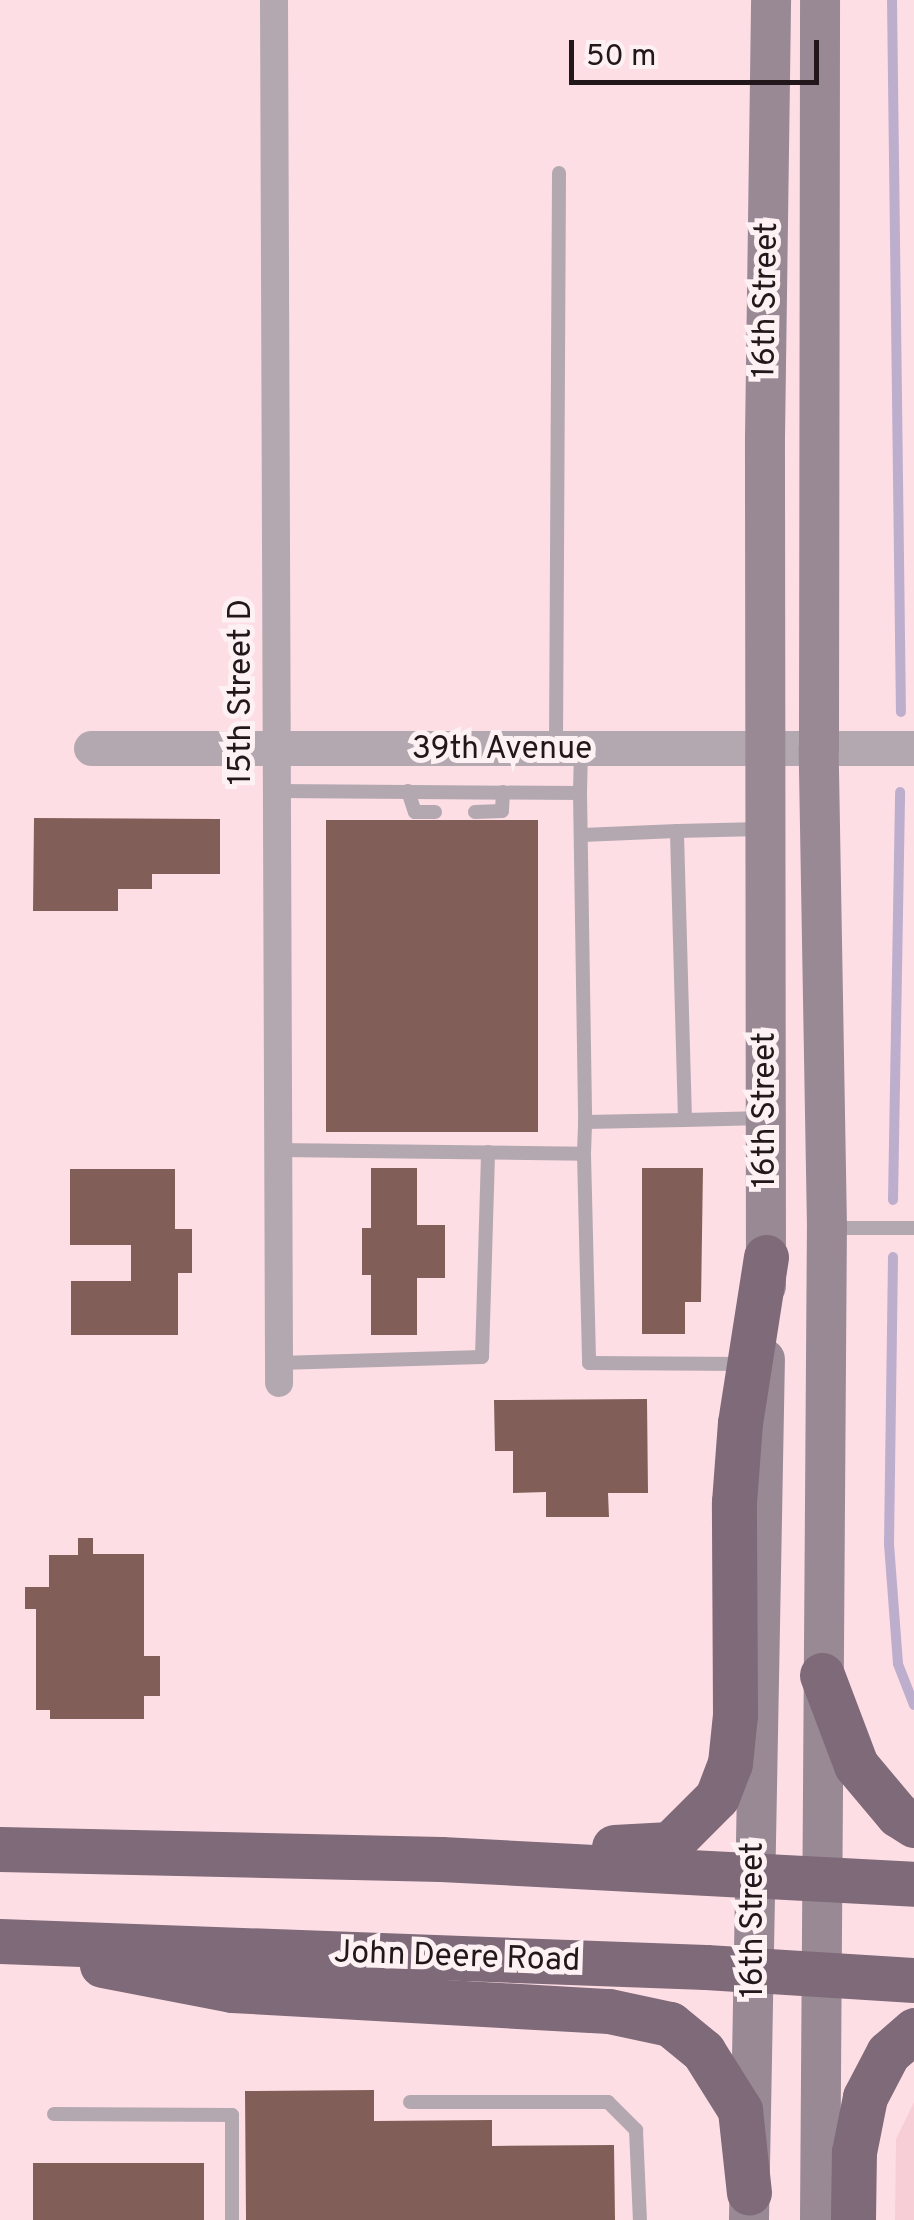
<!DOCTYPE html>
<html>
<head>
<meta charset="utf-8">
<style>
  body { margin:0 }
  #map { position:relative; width:914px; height:2220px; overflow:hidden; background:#fedee5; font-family:Overpass,sans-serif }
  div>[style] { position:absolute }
  .built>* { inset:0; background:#f7ced6 }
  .stream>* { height:10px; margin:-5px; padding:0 5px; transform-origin:5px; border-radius:5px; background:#beaece }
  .building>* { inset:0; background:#815e57; transform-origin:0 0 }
  .service>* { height:14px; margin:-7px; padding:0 7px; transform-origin:7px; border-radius:7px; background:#b3a8b0 }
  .minor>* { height:28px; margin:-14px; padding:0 14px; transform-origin:14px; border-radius:14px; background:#b3a8b0 }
  .tertiary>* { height:35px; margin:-17.5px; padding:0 17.5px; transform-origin:17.5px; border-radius:17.5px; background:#b3a8b0 }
  .secondary>* { height:40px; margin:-20px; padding:0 20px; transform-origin:20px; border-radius:20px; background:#998995 }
  .trunk>* { height:45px; margin:-22.5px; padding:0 22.5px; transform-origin:22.5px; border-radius:22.5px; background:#7e6a78 }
  span { translate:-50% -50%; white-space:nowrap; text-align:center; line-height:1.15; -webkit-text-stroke:10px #fef1f4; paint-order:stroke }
  .street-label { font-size:32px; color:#22171a }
  .scale { position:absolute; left:569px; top:40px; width:250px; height:45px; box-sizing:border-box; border:5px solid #22171a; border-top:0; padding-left:12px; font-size:30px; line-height:35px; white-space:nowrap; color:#22171a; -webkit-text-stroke:8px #fef1f4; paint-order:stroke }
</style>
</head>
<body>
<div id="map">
  <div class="built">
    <i style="clip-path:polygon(914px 2102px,914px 2220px,895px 2220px,896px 2139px)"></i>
  </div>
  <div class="stream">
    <i style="left:892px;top:0;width:712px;rotate:89.28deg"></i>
    <i style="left:893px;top:1200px;width:408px;rotate:-89deg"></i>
    <i style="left:893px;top:1257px;width:287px;rotate:90.8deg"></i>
    <i style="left:889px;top:1544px;width:120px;rotate:85.7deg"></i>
    <i style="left:898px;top:1664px;width:44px;rotate:68.7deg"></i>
  </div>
  <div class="building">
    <i style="clip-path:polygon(34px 818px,220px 819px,220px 874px,152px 874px,152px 889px,118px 889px,118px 911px,33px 911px)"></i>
    <i style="left:326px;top:820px;width:212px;height:312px"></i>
    <i style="clip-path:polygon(371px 1168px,417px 1168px,417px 1225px,445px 1225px,445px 1278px,417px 1278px,417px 1335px,371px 1335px,371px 1275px,362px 1275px,362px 1228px,371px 1228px)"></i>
    <i style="clip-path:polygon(642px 1168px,703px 1168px,701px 1302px,685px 1302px,685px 1334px,642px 1334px)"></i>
    <i style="clip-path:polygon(70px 1169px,175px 1169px,175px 1229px,192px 1229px,192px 1273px,178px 1273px,178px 1335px,71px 1335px,71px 1281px,131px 1281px,131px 1245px,70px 1245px)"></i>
    <i style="clip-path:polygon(647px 1399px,648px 1493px,608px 1493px,609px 1517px,546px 1517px,546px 1492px,513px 1493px,513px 1451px,495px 1451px,494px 1400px)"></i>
    <i style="clip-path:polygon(78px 1538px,93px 1538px,93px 1554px,144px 1554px,144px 1656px,160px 1656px,160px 1696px,144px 1696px,144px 1719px,50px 1719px,50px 1710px,36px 1710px,36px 1609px,25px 1609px,25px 1587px,49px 1587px,49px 1555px,78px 1555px)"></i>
    <i style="clip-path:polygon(374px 2090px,374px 2121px,492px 2120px,492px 2146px,614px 2145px,615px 2220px,246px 2220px,245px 2091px)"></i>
    <i style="left:33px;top:2163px;width:171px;height:57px"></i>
  </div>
  <div class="service">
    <i style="left:556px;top:747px;width:574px;rotate:-89.7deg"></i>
    <i style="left:581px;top:751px;width:42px;rotate:91.4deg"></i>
    <i style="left:580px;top:793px;width:329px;rotate:89.1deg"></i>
    <i style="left:585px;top:1122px;width:100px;rotate:-1.1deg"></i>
    <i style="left:685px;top:1120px;width:289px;rotate:-91.6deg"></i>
    <i style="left:677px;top:831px;width:95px;rotate:177.6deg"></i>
    <i style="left:277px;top:791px;width:303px;rotate:0.4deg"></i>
    <i style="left:408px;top:791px;width:22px;rotate:72deg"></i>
    <i style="left:415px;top:812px;width:20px"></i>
    <i style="left:475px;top:812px;width:27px;rotate:-2deg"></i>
    <i style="left:502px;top:811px;width:19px;rotate:-87deg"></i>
    <i style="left:677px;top:831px;width:84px;rotate:-1.4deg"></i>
    <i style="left:685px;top:1120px;width:79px;rotate:-1.5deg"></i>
    <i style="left:278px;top:1150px;width:306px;rotate:0.7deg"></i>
    <i style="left:584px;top:1154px;width:32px;rotate:-88deg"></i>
    <i style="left:584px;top:1154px;width:209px;rotate:88.6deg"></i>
    <i style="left:589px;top:1363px;width:155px;rotate:0.4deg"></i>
    <i style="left:833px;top:1228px;width:81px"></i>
    <i style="left:279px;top:1363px;width:203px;rotate:-1.7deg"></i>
    <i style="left:482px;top:1357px;width:205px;rotate:-88.3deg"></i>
    <i style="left:410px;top:2102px;width:198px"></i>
    <i style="left:608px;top:2102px;width:40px;rotate:45deg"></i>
    <i style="left:636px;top:2130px;width:90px;rotate:87.5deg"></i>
    <i style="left:54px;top:2114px;width:178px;rotate:0.3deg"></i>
    <i style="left:232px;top:2115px;width:105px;rotate:90deg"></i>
  </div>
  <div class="minor">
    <i style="left:274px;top:0;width:1383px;rotate:89.79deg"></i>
  </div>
  <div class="tertiary">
    <i style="left:91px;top:748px;width:823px"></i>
  </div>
  <div class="secondary">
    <i style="left:766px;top:1286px;width:849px;rotate:-90.07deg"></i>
    <i style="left:765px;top:437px;width:437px;rotate:-89.2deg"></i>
    <i style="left:749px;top:2220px;width:861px;rotate:-88.94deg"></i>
    <i style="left:820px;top:2220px;width:992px;rotate:-89.6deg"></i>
    <i style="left:827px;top:1228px;width:480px;rotate:-91deg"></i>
    <i style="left:819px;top:748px;width:748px;rotate:-89.92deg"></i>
  </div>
  <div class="trunk">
    <i style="left:822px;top:1675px;width:96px;rotate:69.3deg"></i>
    <i style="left:856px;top:1765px;width:65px;rotate:50deg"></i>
    <i style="left:898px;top:1815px;width:19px;rotate:32deg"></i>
    <i style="left:614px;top:1847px;width:56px;rotate:-3.1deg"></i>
    <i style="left:670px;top:1844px;width:66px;rotate:-45deg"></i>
    <i style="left:717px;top:1797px;width:36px;rotate:-69deg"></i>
    <i style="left:730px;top:1763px;width:48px;rotate:-84.1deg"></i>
    <i style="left:735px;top:1715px;width:213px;rotate:-90.3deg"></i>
    <i style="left:734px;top:1502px;width:79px;rotate:-85.7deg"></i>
    <i style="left:740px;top:1423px;width:168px;rotate:-81.1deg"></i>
    <i style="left:0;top:1849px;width:441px;rotate:1.3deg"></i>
    <i style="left:441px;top:1859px;width:474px;rotate:3deg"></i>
    <i style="left:0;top:1941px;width:706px;rotate:2.11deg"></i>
    <i style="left:706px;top:1967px;width:208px;rotate:3.6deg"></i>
    <i style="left:102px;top:1965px;width:132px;rotate:10.9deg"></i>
    <i style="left:232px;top:1990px;width:378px;rotate:3.2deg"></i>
    <i style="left:609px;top:2011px;width:62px;rotate:12deg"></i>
    <i style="left:670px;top:2024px;width:43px;rotate:39.3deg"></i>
    <i style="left:703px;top:2051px;width:70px;rotate:57.9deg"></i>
    <i style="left:740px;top:2110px;width:83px;rotate:83.8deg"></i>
    <i style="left:853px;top:2220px;width:68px;rotate:-89.2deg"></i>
    <i style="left:854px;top:2152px;width:56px;rotate:-78.7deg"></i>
    <i style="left:865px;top:2097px;width:50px;rotate:-62.4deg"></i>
    <i style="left:888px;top:2053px;width:35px;rotate:-41deg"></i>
  </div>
  <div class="street-label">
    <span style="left:767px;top:300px;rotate:-89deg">16th Street</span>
    <span style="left:242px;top:692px;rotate:-90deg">15th Street D</span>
    <span style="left:502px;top:750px">39th Avenue</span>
    <span style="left:766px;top:1110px;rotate:-90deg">16th Street</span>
    <span style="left:754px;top:1920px;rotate:-90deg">16th Street</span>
    <span style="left:457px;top:1958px;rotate:2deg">John Deere Road</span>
  </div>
  <div class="scale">50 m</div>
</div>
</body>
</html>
